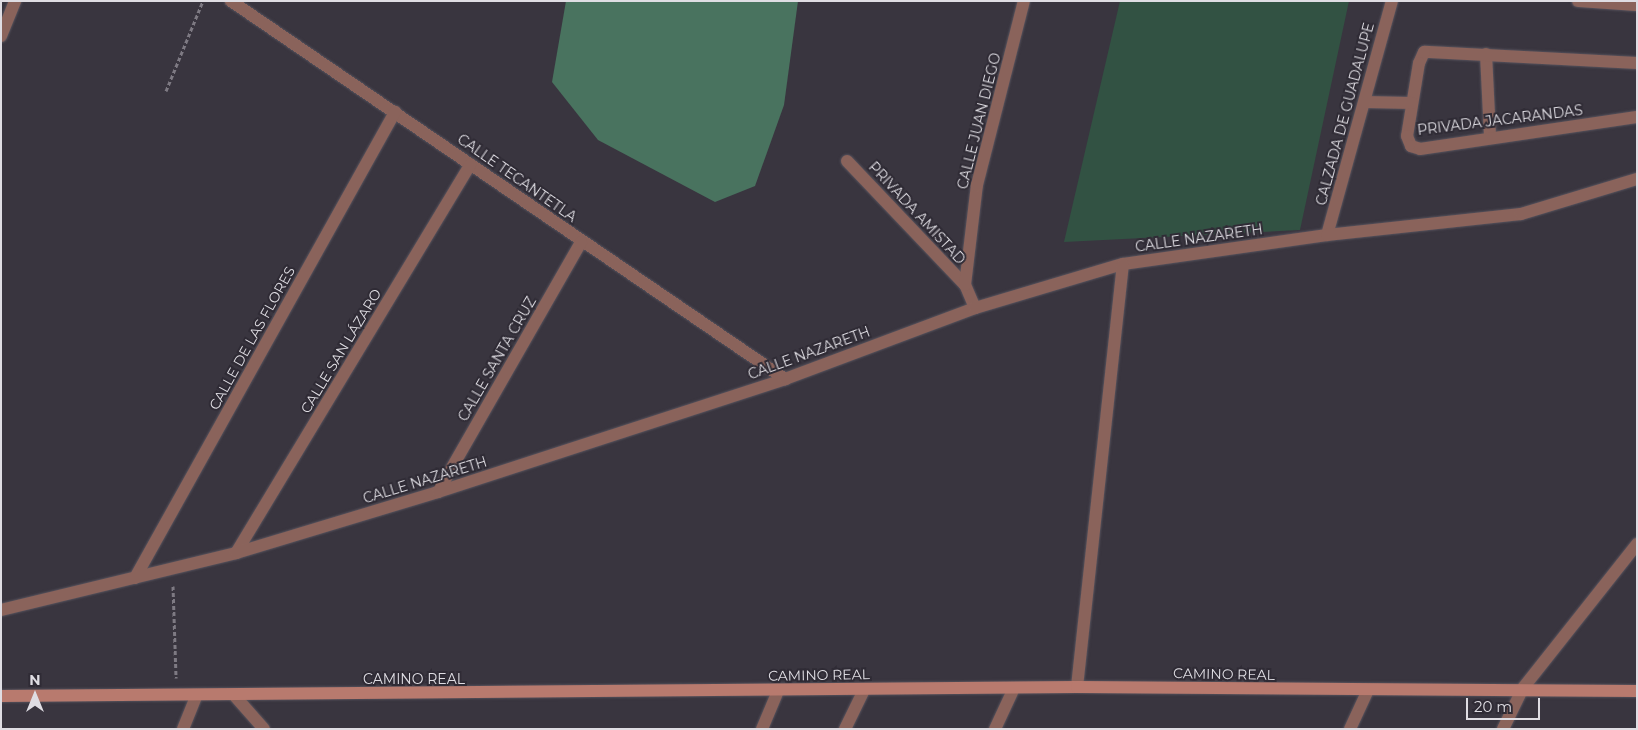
<!DOCTYPE html>
<html>
<head>
<meta charset="utf-8">
<style>
  body { margin:0 }
  #map { position:relative; width:1638px; height:730px; overflow:hidden; background:#39353f; font-family:Montserrat,sans-serif }
  div>[style] { position:absolute }
  .green>* { inset:0; background:#325243 }
  .forest>* { inset:0; background:#49735f }
  .path>* { height:3px; margin-top:-1.5px; transform-origin:0; background:repeating-linear-gradient(90deg,#7e7a83 0 4px,transparent 0 6.5px) }
  .roads { filter:drop-shadow(0 0 1px #57535d) drop-shadow(0 0 1px #57535d) }
  .minor>* { height:12px; margin:-6px; padding:0 6px; transform-origin:6px; border-radius:6px; background:#8a635b }
  .secondary>* { height:12px; margin:-6px; padding:0 6px; transform-origin:6px; border-radius:6px; background:#b87a6e }
  span { translate:-50% -50%; white-space:nowrap; text-align:center; line-height:1.15; -webkit-text-stroke:4px #2f2b35; paint-order:stroke }
  .street-label { font-size:14px; color:#dfdde3 }
  .frame { position:absolute; inset:0; border:2px solid #dfdde3; pointer-events:none }
  .north { position:absolute; left:10px; top:670px; width:50px; height:50px; -webkit-text-stroke:4px #2f2b35; paint-order:stroke; rotate:0deg; font-size:14px; font-weight:700; line-height:20px; text-align:center; color:#dfdde3 }
  .north::after { content:''; display:block; margin:auto; width:18px; height:22px; background:#dfdde3; clip-path:polygon(50% 0,100% 100%,50% 72%,0 100%) }
  .scale { position:absolute; left:1466px; top:698px; width:74px; height:22px; box-sizing:border-box; border:2px solid #dfdde3; border-top:0; padding-left:6px; font-size:15px; line-height:18px; white-space:nowrap; color:#dfdde3; -webkit-text-stroke:4px #2f2b35; paint-order:stroke }
</style>
</head>
<body>
<div id="map">
  <div class="green">
    <i style="clip-path:polygon(1120px 1px,1349px 1px,1300px 230px,1064px 242px)"></i>
  </div>
  <div class="forest">
    <i style="clip-path:polygon(566px 1px,798px 1px,784px 105px,755px 186px,715px 202px,598px 140px,552px 82px)"></i>
  </div>
  <div class="path">
    <i style="left:166px;top:91px;width:97px;rotate:-67.7deg"></i>
    <i style="left:173px;top:586px;width:92px;rotate:88.1deg"></i>
  </div>
  <div class="roads">
    <div class="minor">
      <i style="left:231px;top:1px;width:671px;rotate:34.31deg"></i>
      <i style="left:1578px;top:1px;width:59px;rotate:3.9deg"></i>
      <i style="left:1px;top:36px;width:38px;rotate:-68deg"></i>
      <i style="left:1486px;top:54px;width:83px;rotate:87.2deg"></i>
      <i style="left:1637px;top:63px;width:213px;rotate:-177deg"></i>
      <i style="left:1424px;top:52px;width:12px;rotate:114deg"></i>
      <i style="left:1419px;top:63px;width:74px;rotate:99.3deg"></i>
      <i style="left:1407px;top:136px;width:11px;rotate:68deg"></i>
      <i style="left:1411px;top:146px;width:9px;rotate:18deg"></i>
      <i style="left:1420px;top:149px;width:219px;rotate:-8.4deg"></i>
      <i style="left:1365px;top:102px;width:47px;rotate:1.2deg"></i>
      <i style="left:847px;top:161px;width:171px;rotate:46.4deg"></i>
      <i style="left:1327px;top:235px;width:243px;rotate:-74.5deg"></i>
      <i style="left:975px;top:308px;width:25px;rotate:-113deg"></i>
      <i style="left:965px;top:285px;width:101px;rotate:-83.2deg"></i>
      <i style="left:977px;top:185px;width:190px;rotate:-75.7deg"></i>
      <i style="left:438px;top:492px;width:288px;rotate:-60.2deg"></i>
      <i style="left:236px;top:553px;width:454px;rotate:-58.9deg"></i>
      <i style="left:135px;top:578px;width:534px;rotate:-60.84deg"></i>
      <i style="left:1px;top:610px;width:242px;rotate:-13.6deg"></i>
      <i style="left:236px;top:553px;width:211px;rotate:-16.8deg"></i>
      <i style="left:438px;top:492px;width:365px;rotate:-18deg"></i>
      <i style="left:785px;top:379px;width:203px;rotate:-20.5deg"></i>
      <i style="left:975px;top:308px;width:154px;rotate:-16.6deg"></i>
      <i style="left:1123px;top:264px;width:206px;rotate:-8.1deg"></i>
      <i style="left:1327px;top:235px;width:195px;rotate:-6.2deg"></i>
      <i style="left:1521px;top:214px;width:121px;rotate:-16.8deg"></i>
      <i style="left:1077px;top:687px;width:425px;rotate:-83.8deg"></i>
      <i style="left:234px;top:695px;width:45px;rotate:48.6deg"></i>
      <i style="left:183px;top:729px;width:35px;rotate:-68deg"></i>
      <i style="left:762px;top:729px;width:41px;rotate:-67.2deg"></i>
      <i style="left:845px;top:729px;width:43px;rotate:-64deg"></i>
      <i style="left:995px;top:729px;width:45px;rotate:-65.1deg"></i>
      <i style="left:1350px;top:729px;width:43px;rotate:-65.2deg"></i>
      <i style="left:1503px;top:729px;width:46px;rotate:-64deg"></i>
      <i style="left:1523px;top:688px;width:184px;rotate:-51.6deg"></i>
    </div>
    <div class="secondary">
      <i style="left:1px;top:696px;width:1076px;rotate:-0.48deg"></i>
      <i style="left:1077px;top:687px;width:560px;rotate:0.41deg"></i>
    </div>
  </div>
  <div class="street-label">
    <span style="left:1345px;top:114px;rotate:-75deg">CALZADA DE GUADALUPE</span>
    <span style="left:1500px;top:120px;rotate:-7deg">PRIVADA JACARANDAS</span>
    <span style="left:979px;top:121px;rotate:-76deg">CALLE JUAN DIEGO</span>
    <span style="left:517px;top:178px;rotate:35deg">CALLE TECANTETLA</span>
    <span style="left:917px;top:213px;rotate:47deg">PRIVADA AMISTAD</span>
    <span style="left:1199px;top:238px;rotate:-8deg">CALLE NAZARETH</span>
    <span style="left:252px;top:338px;rotate:-61deg">CALLE DE LAS FLORES</span>
    <span style="left:341px;top:351px;rotate:-59deg">CALLE SAN LÁZARO</span>
    <span style="left:809px;top:353px;rotate:-20deg">CALLE NAZARETH</span>
    <span style="left:497px;top:359px;rotate:-60deg">CALLE SANTA CRUZ</span>
    <span style="left:425px;top:480px;rotate:-17deg">CALLE NAZARETH</span>
    <span style="left:1224px;top:674px;rotate:1deg">CAMINO REAL</span>
    <span style="left:819px;top:675px;rotate:-1deg">CAMINO REAL</span>
    <span style="left:414px;top:679px">CAMINO REAL</span>
  </div>
  <div class="frame"></div>
  <div class="north">N</div>
  <div class="scale">20 m</div>
</div>
</body>
</html>
